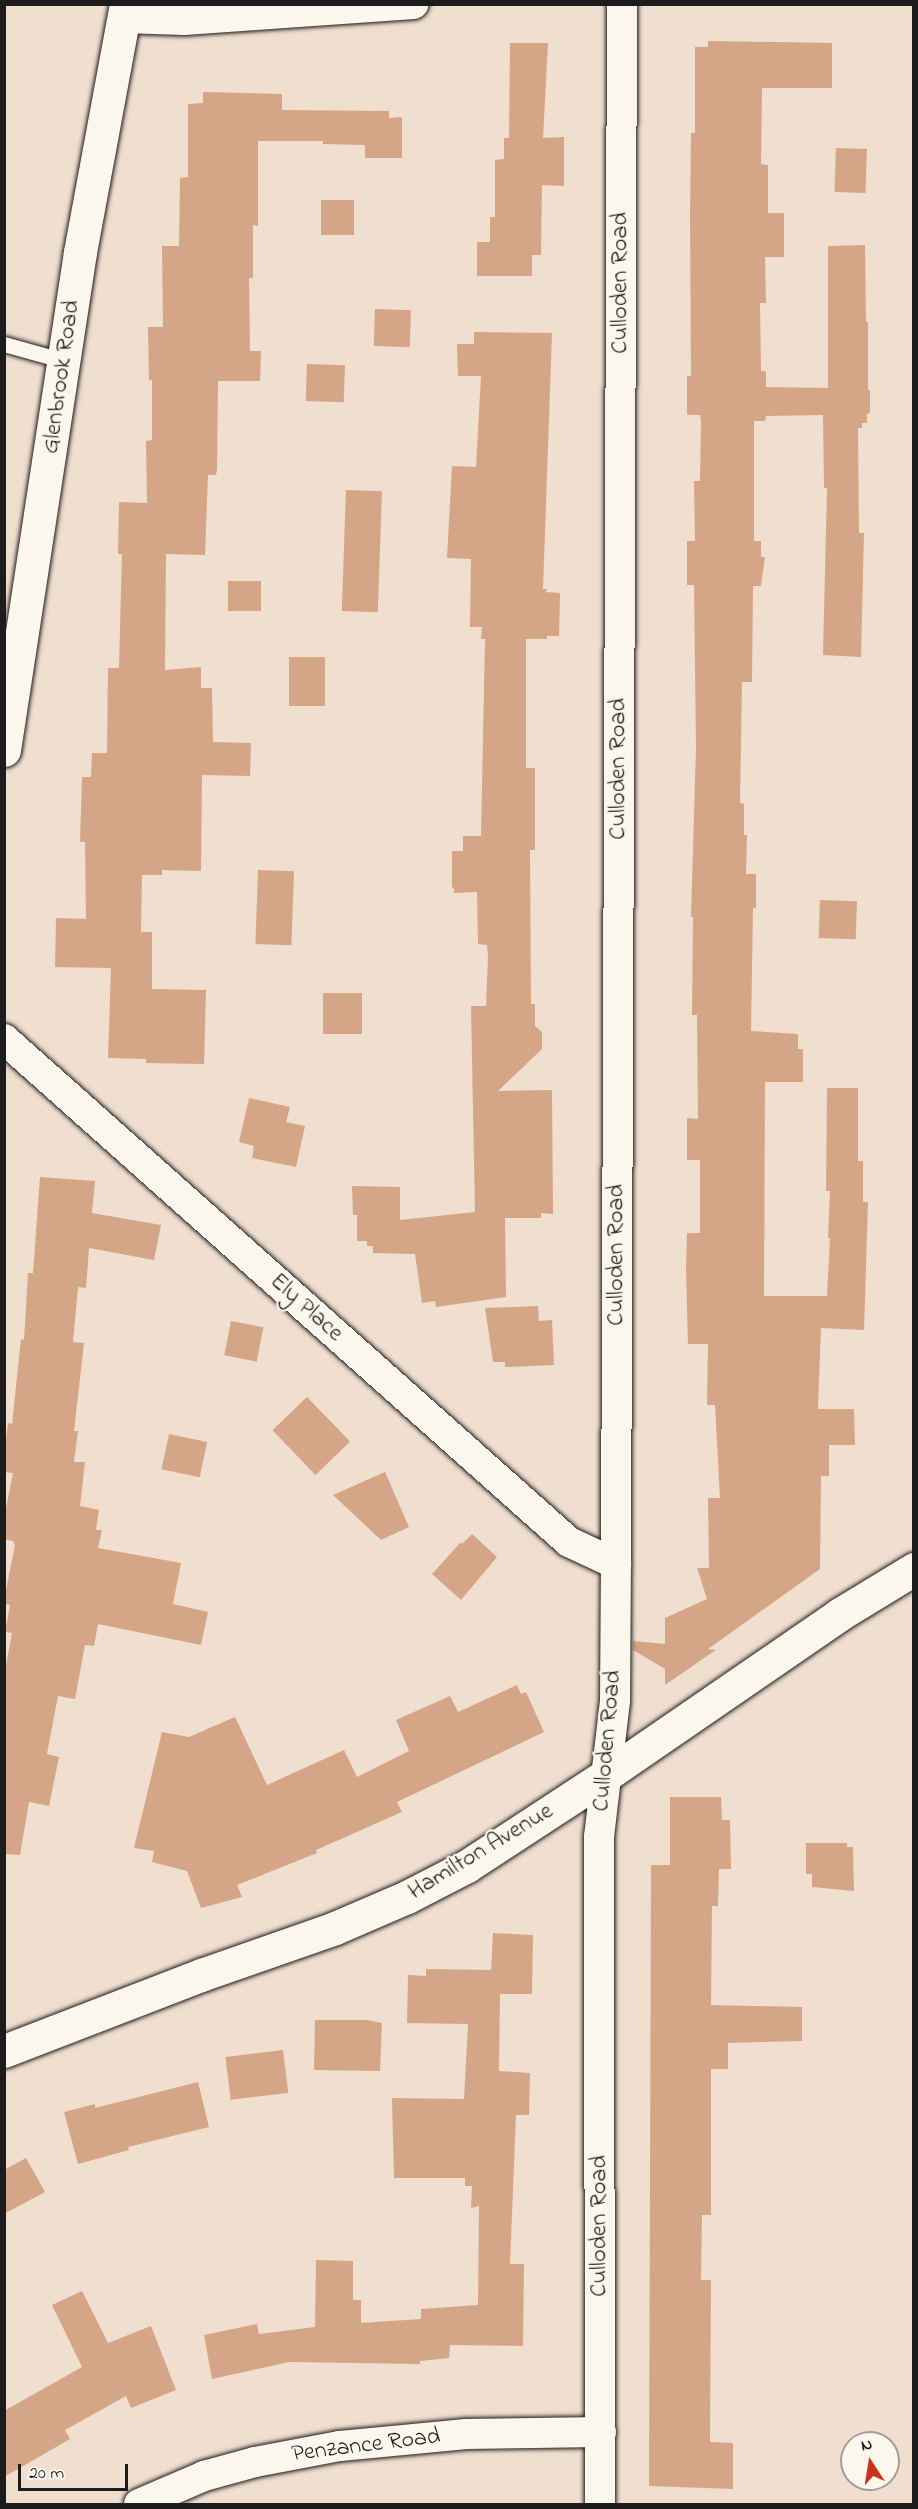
<!DOCTYPE html>
<html>
<head>
<meta charset="utf-8">
<style>
  body { margin:0 }
  #map { position:relative; width:918px; height:2509px; overflow:hidden; background:#f0dece; font-family:"Indie Flower",sans-serif }
  div>[style] { position:absolute }
  .building>* { inset:0; background:#d5a588; transform-origin:0 0 }
  .roads { filter:drop-shadow(0 0 2px #1c1c1c) drop-shadow(0 0 2px #1c1c1c) }
  .lane>* { height:15px; margin:-7.5px; padding:0 7.5px; transform-origin:7.5px; border-radius:7.5px; background:#fbf7ec }
  .street>* { height:30px; margin:-15px; padding:0 15px; transform-origin:15px; border-radius:15px; background:#fbf7ec }
  .secondary>* { height:33px; margin:-16.5px; padding:0 16.5px; transform-origin:16.5px; border-radius:16.5px; background:#fbf7ec }
  span { translate:-50% -50%; white-space:nowrap; text-align:center; line-height:1.15; -webkit-text-stroke:4.5px #fbf7ec; paint-order:stroke }
  .street-label { font-size:24px; color:#1c1c1c }
  .frame { position:absolute; inset:0; border:6px solid #1c1c1c; pointer-events:none }
  .north { position:absolute; left:840px; top:2431px; width:60px; height:60px; box-sizing:border-box; background:#fbf7ec; border:2px solid #a29f99; border-radius:50%; rotate:348deg; font-size:16px; font-weight:700; line-height:24px; text-align:center; color:#1c1c1c }
  .north::after { content:''; display:block; margin:auto; width:21px; height:27px; background:#c8321e; clip-path:polygon(50% 0,100% 100%,50% 72%,0 100%) }
  .scale { position:absolute; left:18px; top:2464px; width:110px; height:27px; box-sizing:border-box; border:3px solid #1c1c1c; border-top:0; padding-left:8px; font-size:18px; line-height:21px; white-space:nowrap; color:#1c1c1c; -webkit-text-stroke:4px #fbf7ec; paint-order:stroke }
</style>
</head>
<body>
<div id="map">
  <div class="building">
    <i style="clip-path:polygon(708px 41px,832px 43px,832px 88px,762px 88px,761px 164px,768px 165px,768px 213px,784px 213px,784px 257px,765px 257px,766px 303px,760px 303px,761px 371px,766px 371px,766px 387px,828px 388px,828px 246px,865px 245px,866px 322px,868px 322px,868px 390px,870px 390px,870px 413px,867px 414px,867px 423px,862px 423px,862px 428px,858px 428px,859px 533px,864px 533px,861px 657px,823px 655px,827px 488px,824px 488px,823px 415px,766px 416px,765px 421px,754px 421px,754px 541px,761px 541px,761px 557px,765px 557px,761px 586px,753px 586px,752px 682px,742px 682px,740px 803px,744px 804px,744px 835px,747px 835px,746px 874px,756px 874px,756px 908px,753px 908px,751px 1031px,798px 1034px,798px 1049px,803px 1049px,803px 1082px,765px 1082px,764px 1296px,827px 1296px,830px 1238px,828px 1238px,830px 1191px,826px 1191px,827px 1088px,858px 1088px,858px 1161px,863px 1161px,863px 1202px,868px 1202px,864px 1330px,821px 1328px,818px 1409px,854px 1409px,855px 1445px,829px 1445px,829px 1476px,821px 1476px,820px 1569px,708px 1649px,716px 1650px,665px 1685px,665px 1669px,633px 1650px,633px 1641px,665px 1644px,665px 1618px,707px 1599px,697px 1568px,709px 1568px,708px 1498px,720px 1498px,715px 1405px,707px 1405px,708px 1344px,688px 1344px,686px 1268px,687px 1233px,700px 1233px,700px 1160px,687px 1160px,687px 1118px,698px 1119px,697px 1015px,692px 1015px,693px 917px,691px 917px,696px 748px,694px 585px,687px 585px,687px 541px,695px 541px,694px 481px,700px 481px,701px 421px,700px 415px,687px 415px,687px 376px,691px 376px,690px 216px,691px 133px,695px 133px,695px 47px,708px 47px)"></i>
    <i style="clip-path:polygon(510px 43px,548px 43px,543px 138px,564px 137px,564px 186px,542px 185px,541px 255px,532px 255px,532px 276px,477px 276px,477px 242px,490px 242px,490px 217px,495px 217px,495px 160px,504px 159px,504px 138px,509px 138px)"></i>
    <i style="clip-path:polygon(203px 92px,282px 94px,282px 110px,389px 111px,389px 118px,402px 117px,402px 158px,365px 158px,365px 145px,323px 144px,323px 141px,258px 141px,258px 226px,253px 225px,253px 278px,249px 278px,250px 351px,261px 351px,260px 381px,218px 381px,217px 469px,216px 475px,208px 475px,205px 555px,166px 554px,165px 670px,201px 667px,201px 688px,212px 688px,213px 742px,251px 743px,250px 776px,202px 775px,201px 871px,162px 870px,162px 875px,142px 875px,141px 932px,152px 932px,152px 989px,206px 990px,204px 1064px,146px 1063px,146px 1059px,108px 1058px,111px 968px,55px 967px,56px 918px,86px 919px,85px 842px,80px 842px,82px 777px,91px 777px,92px 753px,107px 753px,108px 668px,119px 668px,122px 554px,118px 554px,119px 502px,147px 503px,146px 441px,152px 440px,152px 380px,149px 380px,148px 327px,163px 327px,162px 246px,179px 246px,180px 178px,188px 177px,188px 104px,203px 103px)"></i>
    <i style="left:836px;top:148px;width:31px;height:44px;rotate:2deg"></i>
    <i style="left:321px;top:200px;width:33px;height:35px"></i>
    <i style="left:375px;top:309px;width:36px;height:37px;rotate:2deg"></i>
    <i style="clip-path:polygon(474px 332px,552px 333px,543px 589px,547px 589px,546px 592px,560px 593px,559px 636px,547px 636px,547px 639px,526px 639px,526px 768px,535px 768px,535px 850px,530px 850px,531px 1004px,535px 1004px,535px 1026px,542px 1032px,542px 1049px,498px 1091px,552px 1090px,553px 1214px,541px 1213px,541px 1218px,505px 1218px,506px 1297px,436px 1307px,435px 1301px,422px 1303px,415px 1254px,373px 1253px,373px 1246px,367px 1246px,367px 1241px,357px 1241px,357px 1215px,353px 1215px,352px 1186px,400px 1187px,400px 1220px,475px 1212px,471px 1006px,486px 1006px,488px 957px,487px 945px,478px 944px,477px 892px,454px 893px,454px 887px,452px 888px,452px 851px,463px 851px,463px 836px,481px 836px,485px 639px,481px 639px,482px 627px,470px 627px,471px 559px,447px 558px,452px 466px,476px 467px,481px 376px,458px 376px,457px 344px,474px 344px)"></i>
    <i style="left:307px;top:364px;width:38px;height:37px;rotate:2deg"></i>
    <i style="left:346px;top:490px;width:36px;height:121px;rotate:2deg"></i>
    <i style="left:228px;top:581px;width:33px;height:30px"></i>
    <i style="left:325px;top:657px;width:49px;height:36px;rotate:90deg"></i>
    <i style="left:258px;top:870px;width:36px;height:74px;rotate:2deg"></i>
    <i style="left:820px;top:900px;width:37px;height:38px;rotate:2deg"></i>
    <i style="left:323px;top:993px;width:39px;height:41px"></i>
    <i style="clip-path:polygon(249px 1098px,290px 1107px,286px 1122px,305px 1126px,296px 1167px,252px 1158px,254px 1146px,239px 1142px)"></i>
    <i style="clip-path:polygon(40px 1177px,95px 1181px,92px 1213px,161px 1225px,154px 1260px,89px 1248px,86px 1288px,78px 1287px,73px 1342px,84px 1343px,74px 1431px,78px 1431px,74px 1462px,85px 1462px,80px 1506px,99px 1510px,96px 1530px,102px 1530px,98px 1548px,181px 1563px,173px 1604px,208px 1612px,201px 1645px,98px 1624px,94px 1646px,85px 1645px,75px 1699px,58px 1696px,47px 1754px,59px 1757px,49px 1806px,29px 1802px,20px 1855px,4px 1854px,4px 1676px,12px 1633px,5px 1632px,10px 1605px,4px 1604px,4px 1600px,15px 1545px,13px 1541px,4px 1539px,4px 1518px,13px 1473px,4px 1472px,4px 1459px,8px 1423px,12px 1424px,21px 1339px,24px 1340px,28px 1273px,33px 1273px)"></i>
    <i style="clip-path:polygon(538px 1306px,539px 1321px,552px 1320px,554px 1365px,505px 1367px,505px 1362px,493px 1362px,485px 1308px)"></i>
    <i style="left:231px;top:1321px;width:33px;height:35px;rotate:11deg"></i>
    <i style="left:307px;top:1397px;width:62px;height:48px;rotate:46deg"></i>
    <i style="left:169px;top:1434px;width:39px;height:36px;rotate:12deg"></i>
    <i style="clip-path:polygon(385px 1472px,409px 1527px,381px 1540px,333px 1495px)"></i>
    <i style="clip-path:polygon(472px 1534px,497px 1557px,461px 1600px,432px 1574px,461px 1542px,462px 1544px)"></i>
    <i style="clip-path:polygon(517px 1685px,521px 1694px,526px 1692px,544px 1732px,397px 1802px,402px 1812px,316px 1850px,317px 1853px,237px 1885px,242px 1897px,201px 1908px,187px 1871px,152px 1862px,154px 1851px,134px 1848px,162px 1732px,189px 1737px,235px 1717px,267px 1785px,344px 1750px,357px 1777px,409px 1751px,396px 1720px,450px 1696px,458px 1712px)"></i>
    <i style="clip-path:polygon(670px 1797px,721px 1797px,722px 1820px,730px 1820px,731px 1869px,719px 1869px,718px 1906px,712px 1906px,711px 2005px,802px 2007px,802px 2041px,728px 2043px,728px 2069px,711px 2069px,711px 2215px,702px 2215px,701px 2280px,711px 2280px,710px 2442px,733px 2443px,733px 2489px,649px 2486px,651px 1865px,670px 1865px)"></i>
    <i style="clip-path:polygon(806px 1843px,847px 1843px,847px 1847px,853px 1847px,854px 1891px,812px 1887px,812px 1874px,806px 1874px)"></i>
    <i style="clip-path:polygon(493px 1933px,533px 1935px,532px 1994px,500px 1994px,499px 2071px,530px 2073px,529px 2115px,516px 2115px,510px 2264px,524px 2264px,523px 2346px,450px 2345px,449px 2358px,420px 2361px,420px 2364px,289px 2362px,212px 2379px,204px 2335px,257px 2324px,259px 2334px,315px 2327px,316px 2260px,353px 2261px,353px 2300px,361px 2300px,361px 2323px,421px 2319px,421px 2309px,478px 2305px,479px 2206px,471px 2208px,472px 2186px,465px 2186px,465px 2178px,394px 2178px,392px 2098px,464px 2099px,468px 2024px,407px 2023px,408px 1975px,426px 1976px,426px 1969px,491px 1970px)"></i>
    <i style="clip-path:polygon(315px 2020px,367px 2020px,382px 2023px,380px 2071px,314px 2070px)"></i>
    <i style="left:283px;top:2050px;width:43px;height:58px;rotate:83deg"></i>
    <i style="clip-path:polygon(198px 2082px,209px 2127px,128px 2147px,129px 2150px,78px 2164px,64px 2112px,95px 2104px,95px 2108px)"></i>
    <i style="clip-path:polygon(26px 2158px,45px 2192px,4px 2214px,4px 2170px)"></i>
    <i style="clip-path:polygon(82px 2291px,108px 2343px,151px 2326px,176px 2390px,131px 2408px,126px 2396px,65px 2430px,70px 2439px,4px 2477px,4px 2411px,82px 2367px,52px 2305px)"></i>
  </div>
  <div class="roads">
    <div class="lane">
      <i style="left:4px;top:344px;width:63px;rotate:15.6deg"></i>
    </div>
    <div class="street">
      <i style="left:123px;top:18px;width:61px;rotate:1.9deg"></i>
      <i style="left:184px;top:20px;width:230px;rotate:-4deg"></i>
      <i style="left:4px;top:1039px;width:756px;rotate:41.68deg"></i>
      <i style="left:569px;top:1542px;width:52px;rotate:25.1deg"></i>
      <i style="left:139px;top:2504px;width:71px;rotate:-23.3deg"></i>
      <i style="left:204px;top:2476px;width:53px;rotate:-15.4deg"></i>
      <i style="left:255px;top:2462px;width:86px;rotate:-10.7deg"></i>
      <i style="left:340px;top:2446px;width:127px;rotate:-5.4deg"></i>
      <i style="left:466px;top:2434px;width:135px;rotate:-0.8deg"></i>
      <i style="left:600px;top:2504px;width:667px;rotate:-90.09deg"></i>
      <i style="left:599px;top:1837px;width:137px;rotate:-83.3deg"></i>
      <i style="left:615px;top:1701px;width:137px;rotate:-89.6deg"></i>
      <i style="left:616px;top:1564px;width:1560px;rotate:-89.78deg"></i>
    </div>
    <div class="secondary">
      <i style="left:4px;top:750px;width:504px;rotate:-81.32deg"></i>
      <i style="left:80px;top:252px;width:252px;rotate:-79.5deg"></i>
      <i style="left:4px;top:2051px;width:211px;rotate:-21.1deg"></i>
      <i style="left:201px;top:1975px;width:142px;rotate:-19.3deg"></i>
      <i style="left:335px;top:1928px;width:78px;rotate:-23.3deg"></i>
      <i style="left:407px;top:1897px;width:68px;rotate:-27.3deg"></i>
      <i style="left:467px;top:1866px;width:166px;rotate:-33.2deg"></i>
      <i style="left:606px;top:1775px;width:284px;rotate:-34.5deg"></i>
      <i style="left:840px;top:1614px;width:87px;rotate:-31.3deg"></i>
    </div>
  </div>
  <div class="street-label">
    <span style="left:621px;top:283px;rotate:-90deg">Culloden Road</span>
    <span style="left:62px;top:377px;rotate:-82deg">Glenbrook Road</span>
    <span style="left:619px;top:769px;rotate:-90deg">Culloden Road</span>
    <span style="left:617px;top:1255px;rotate:-90deg">Culloden Road</span>
    <span style="left:306px;top:1308px;rotate:42deg">Ely Place</span>
    <span style="left:608px;top:1741px;rotate:-85deg">Culloden Road</span>
    <span style="left:481px;top:1852px;rotate:-31deg">Hamilton Avenue</span>
    <span style="left:600px;top:2226px;rotate:-90deg">Culloden Road</span>
    <span style="left:366px;top:2446px;rotate:-7deg">Penzance Road</span>
  </div>
  <div class="frame"></div>
  <div class="north">N</div>
  <div class="scale">20 m</div>
</div>
</body>
</html>
